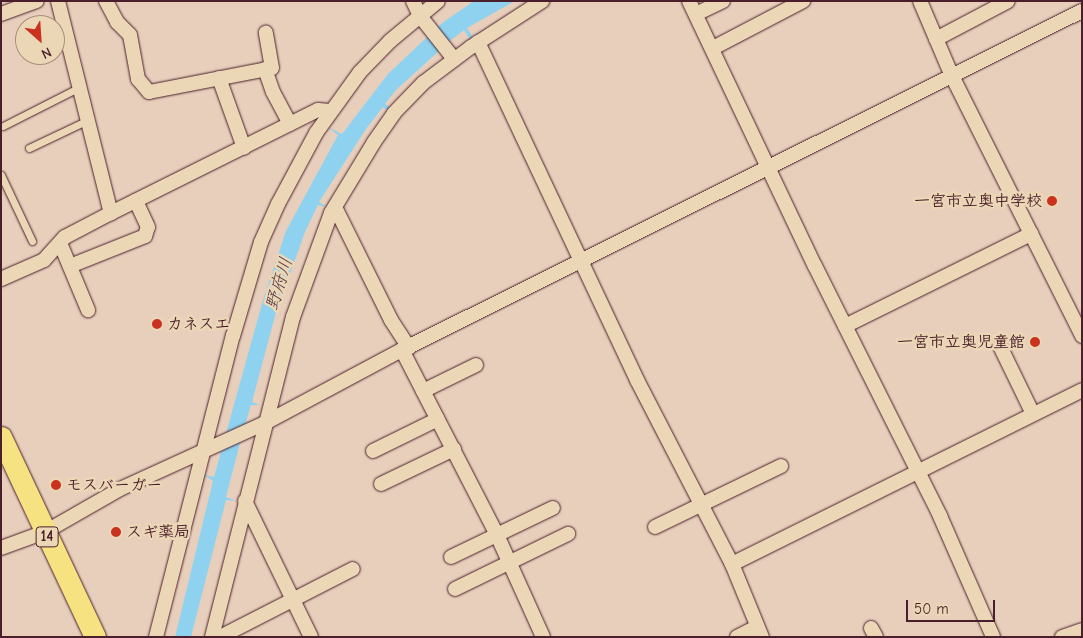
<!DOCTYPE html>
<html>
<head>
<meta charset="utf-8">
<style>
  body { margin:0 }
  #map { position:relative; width:1083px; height:638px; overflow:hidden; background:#e8cfbc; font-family:"Comic Neue","Klee One",sans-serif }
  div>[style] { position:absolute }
  .water>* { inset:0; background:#8fd2f0 }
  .roads { filter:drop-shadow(0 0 1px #4a1f2b) drop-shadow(0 0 1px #4a1f2b) }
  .lane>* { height:7px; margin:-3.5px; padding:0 3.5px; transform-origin:3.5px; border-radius:3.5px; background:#ebd6b5 }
  .street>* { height:14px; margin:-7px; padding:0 7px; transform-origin:7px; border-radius:7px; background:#ebd6b5 }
  .primary>* { height:21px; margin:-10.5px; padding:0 10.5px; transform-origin:10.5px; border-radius:10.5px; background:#f7e281 }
  .dots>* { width:14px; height:14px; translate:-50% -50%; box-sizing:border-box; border:2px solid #ebd6b5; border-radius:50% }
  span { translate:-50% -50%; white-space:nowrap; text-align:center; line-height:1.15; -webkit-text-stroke:5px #ebd6b5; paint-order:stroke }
  .shield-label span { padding:1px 4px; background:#ebd6b5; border:1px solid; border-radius:4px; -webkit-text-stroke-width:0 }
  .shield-label { font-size:15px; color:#4a1f2b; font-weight:700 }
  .poi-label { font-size:16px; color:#4a1f2b; font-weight:700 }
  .right { translate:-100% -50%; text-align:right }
  .left { translate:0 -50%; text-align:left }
  .water-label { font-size:18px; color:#543a49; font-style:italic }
  .frame { position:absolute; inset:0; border:2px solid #4a1f2b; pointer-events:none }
  .north { position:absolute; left:15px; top:15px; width:50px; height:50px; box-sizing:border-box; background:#ebd6b5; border:1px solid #ab8d7e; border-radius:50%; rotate:154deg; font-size:14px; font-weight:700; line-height:20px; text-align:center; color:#4a1f2b }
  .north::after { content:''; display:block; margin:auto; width:18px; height:22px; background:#c8321e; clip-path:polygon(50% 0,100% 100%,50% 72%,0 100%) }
  .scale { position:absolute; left:906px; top:600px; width:89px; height:22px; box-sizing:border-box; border:2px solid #4a1f2b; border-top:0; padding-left:6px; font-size:15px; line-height:18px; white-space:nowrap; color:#4a1f2b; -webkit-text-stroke:4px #ebd6b5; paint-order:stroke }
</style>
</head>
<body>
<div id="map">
  <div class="water">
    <i style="clip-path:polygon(474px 1px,515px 1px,467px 28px,474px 39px,471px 41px,464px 30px,451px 40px,396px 90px,385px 104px,393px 110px,391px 113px,383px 107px,366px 129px,319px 202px,327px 207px,318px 205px,305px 232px,275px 316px,252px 402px,260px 405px,251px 405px,240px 443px,226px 497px,237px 501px,226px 500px,191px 637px,175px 637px,213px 481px,204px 475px,214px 477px,263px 300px,286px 231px,338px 135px,328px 127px,342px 134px,388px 74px,442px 23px)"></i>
  </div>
  <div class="roads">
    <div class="lane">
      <i style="left:3px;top:126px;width:86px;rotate:-26.9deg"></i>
      <i style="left:29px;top:148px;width:65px;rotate:-25.4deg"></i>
      <i style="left:1px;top:175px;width:73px;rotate:64.8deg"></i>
    </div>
    <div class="street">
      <i style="left:58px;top:1px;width:219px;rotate:76deg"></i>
      <i style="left:106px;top:1px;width:24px;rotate:62deg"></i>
      <i style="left:117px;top:22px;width:18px;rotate:45deg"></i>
      <i style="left:130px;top:35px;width:45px;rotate:79.7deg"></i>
      <i style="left:138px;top:79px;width:17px;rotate:50deg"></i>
      <i style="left:149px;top:92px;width:125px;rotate:-11deg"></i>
      <i style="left:272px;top:68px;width:36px;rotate:-100deg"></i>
      <i style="left:413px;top:1px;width:17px;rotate:65deg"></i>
      <i style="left:420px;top:16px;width:55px;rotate:51.7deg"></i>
      <i style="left:689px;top:1px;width:293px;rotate:64.6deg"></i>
      <i style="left:815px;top:266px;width:280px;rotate:63.4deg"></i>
      <i style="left:940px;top:516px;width:132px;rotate:66.3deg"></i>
      <i style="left:920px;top:1px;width:82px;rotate:66.9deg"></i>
      <i style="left:952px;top:76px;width:291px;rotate:63.4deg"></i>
      <i style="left:1px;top:14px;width:38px;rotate:-20deg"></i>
      <i style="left:696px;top:14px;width:30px;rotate:-26deg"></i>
      <i style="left:936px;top:39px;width:81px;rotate:-27.8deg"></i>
      <i style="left:478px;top:42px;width:374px;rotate:64.8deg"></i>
      <i style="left:637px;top:380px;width:207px;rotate:62.7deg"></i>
      <i style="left:732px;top:564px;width:79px;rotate:67.7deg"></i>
      <i style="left:713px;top:48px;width:102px;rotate:-27.6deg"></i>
      <i style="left:265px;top:69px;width:24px;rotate:71deg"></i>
      <i style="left:273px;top:92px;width:36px;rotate:62deg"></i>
      <i style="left:219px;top:78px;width:74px;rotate:70.3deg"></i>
      <i style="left:335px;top:207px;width:126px;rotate:63.6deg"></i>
      <i style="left:391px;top:320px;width:33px;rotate:57deg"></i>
      <i style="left:60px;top:243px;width:73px;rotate:67.3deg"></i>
      <i style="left:70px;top:266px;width:81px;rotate:-21.8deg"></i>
      <i style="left:145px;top:236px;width:9px;rotate:-72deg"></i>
      <i style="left:148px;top:227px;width:29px;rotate:-115deg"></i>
      <i style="left:1px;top:279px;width:47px;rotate:-23.8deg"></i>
      <i style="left:44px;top:260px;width:31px;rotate:-48deg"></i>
      <i style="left:65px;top:237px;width:52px;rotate:-27.6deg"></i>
      <i style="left:111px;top:213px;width:231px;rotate:-26.5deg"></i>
      <i style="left:318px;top:110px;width:12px;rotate:5deg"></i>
      <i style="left:845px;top:326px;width:208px;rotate:-26.3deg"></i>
      <i style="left:1000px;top:346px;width:73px;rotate:64.1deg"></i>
      <i style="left:402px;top:350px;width:208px;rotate:62.8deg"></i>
      <i style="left:497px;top:535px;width:112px;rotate:65.7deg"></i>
      <i style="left:423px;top:391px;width:59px;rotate:-26.1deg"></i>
      <i style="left:373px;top:451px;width:72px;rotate:-26.2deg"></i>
      <i style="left:381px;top:484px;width:81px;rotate:-25.6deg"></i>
      <i style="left:245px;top:501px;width:151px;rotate:64.1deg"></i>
      <i style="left:655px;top:527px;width:140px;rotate:-25.8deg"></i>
      <i style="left:1px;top:548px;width:47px;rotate:-20deg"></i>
      <i style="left:45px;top:532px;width:86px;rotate:-29.8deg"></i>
      <i style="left:120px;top:489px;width:159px;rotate:-24.5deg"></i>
      <i style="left:265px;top:423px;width:155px;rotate:-28.1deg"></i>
      <i style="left:402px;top:350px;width:760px;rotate:-26.5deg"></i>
      <i style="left:451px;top:557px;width:113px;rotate:-25.7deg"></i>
      <i style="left:732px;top:564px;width:391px;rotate:-26.4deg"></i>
      <i style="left:455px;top:589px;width:126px;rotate:-26deg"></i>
      <i style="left:871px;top:628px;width:10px;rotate:61deg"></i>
      <i style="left:156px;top:637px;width:311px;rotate:-75.7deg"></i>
      <i style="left:233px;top:336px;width:98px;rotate:-73.4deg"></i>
      <i style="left:261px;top:242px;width:42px;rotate:-65.9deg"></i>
      <i style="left:278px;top:204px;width:81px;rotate:-61.8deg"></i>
      <i style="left:316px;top:133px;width:75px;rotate:-54.2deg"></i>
      <i style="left:360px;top:72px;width:43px;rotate:-45.9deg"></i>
      <i style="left:390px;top:41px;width:62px;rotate:-39.8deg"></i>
      <i style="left:212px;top:637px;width:330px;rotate:-75.8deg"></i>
      <i style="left:293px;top:317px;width:111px;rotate:-69.9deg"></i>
      <i style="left:331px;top:213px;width:83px;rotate:-58.8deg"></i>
      <i style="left:374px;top:142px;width:35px;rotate:-55deg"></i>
      <i style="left:394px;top:113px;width:42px;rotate:-46deg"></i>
      <i style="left:423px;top:83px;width:60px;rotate:-36.9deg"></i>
      <i style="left:471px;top:47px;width:85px;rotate:-32.9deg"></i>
      <i style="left:220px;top:637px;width:149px;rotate:-27.1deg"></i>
      <i style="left:737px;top:637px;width:22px;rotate:-27deg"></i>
      <i style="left:1062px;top:637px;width:21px;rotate:-19deg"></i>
    </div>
    <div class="primary">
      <i style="left:1px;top:437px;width:221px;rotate:64.8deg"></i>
    </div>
  </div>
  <div class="dots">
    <i style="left:1052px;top:201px;background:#c8321e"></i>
    <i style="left:157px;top:324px;background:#c8321e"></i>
    <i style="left:1035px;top:342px;background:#c8321e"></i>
    <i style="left:56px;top:485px;background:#c8321e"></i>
    <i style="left:116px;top:532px;background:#c8321e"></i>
  </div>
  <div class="shield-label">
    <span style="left:47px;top:537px">14</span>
  </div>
  <div class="poi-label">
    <span class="right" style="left:1042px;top:201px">一宮市立奥中学校</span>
    <span class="left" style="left:167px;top:324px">カネスエ</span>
    <span class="right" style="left:1025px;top:342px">一宮市立奥児童館</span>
    <span class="left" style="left:66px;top:485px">モスバーガー</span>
    <span class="left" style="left:126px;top:532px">スギ薬局</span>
  </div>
  <div class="water-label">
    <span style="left:280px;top:284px;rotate:-73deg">野府川</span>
  </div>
  <div class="frame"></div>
  <div class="north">N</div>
  <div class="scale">50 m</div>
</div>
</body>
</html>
